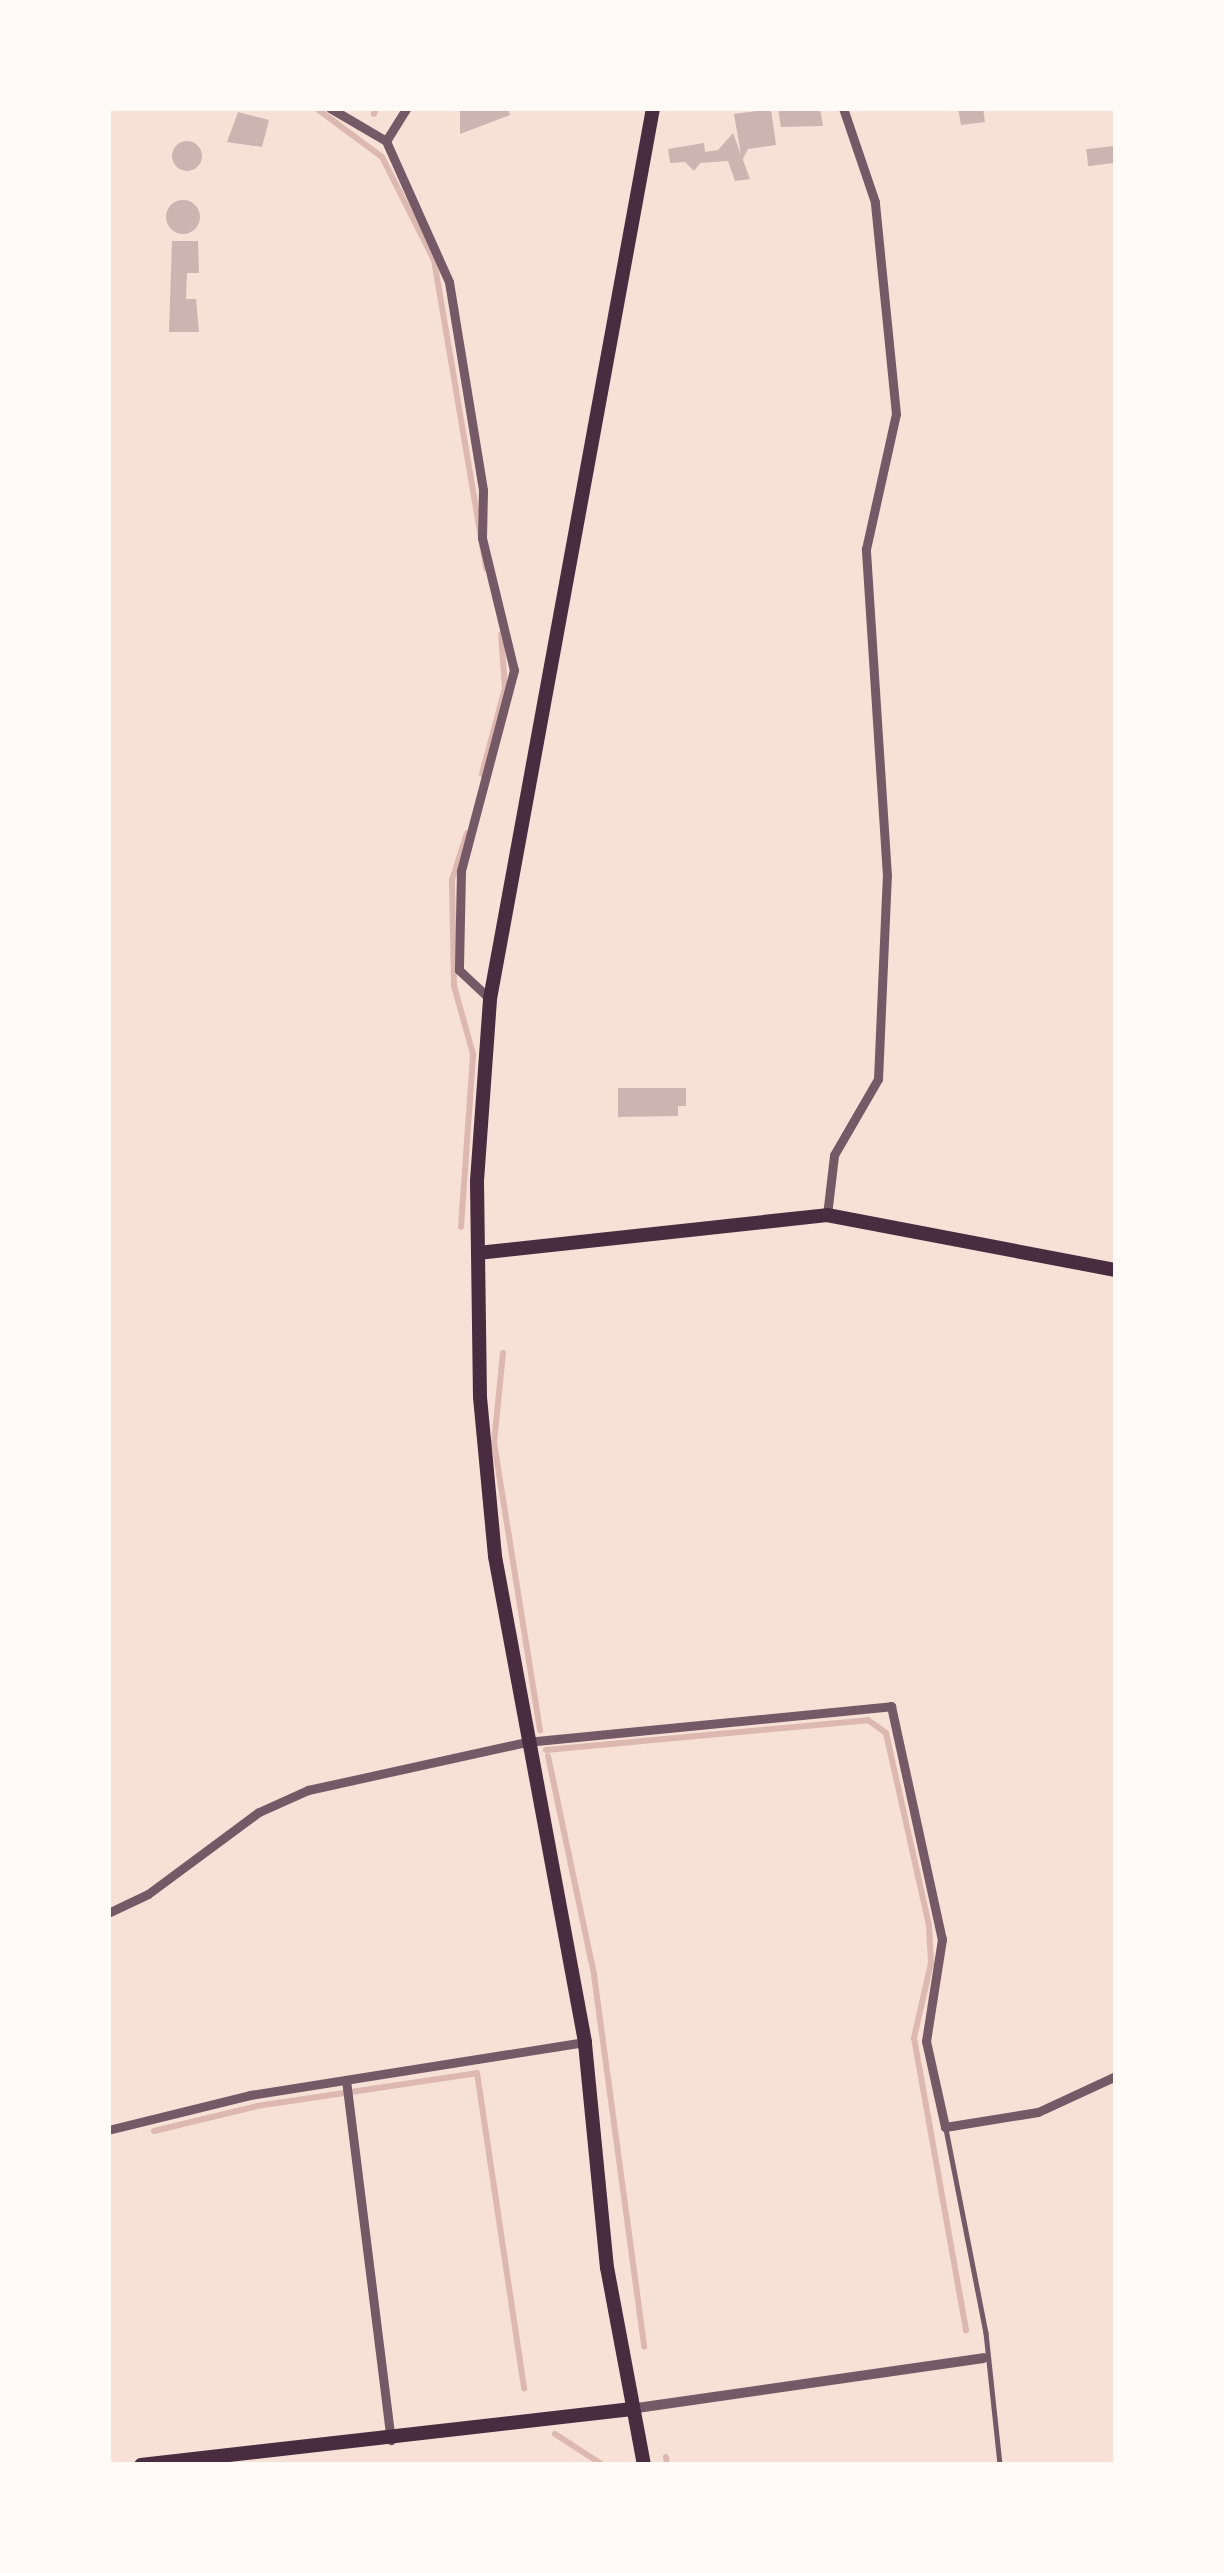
<!DOCTYPE html>
<html>
<head>
<meta charset="utf-8">
<style>
  body { margin:0 }
  #map { position:relative; width:1224px; height:2573px; overflow:hidden; background:#f7e1d7; font-family:Signika,sans-serif }
  div>[style] { position:absolute }
  .stream>* { height:6px; margin:-3px; padding:0 3px; transform-origin:3px; border-radius:3px; background:#dcb8b0 }
  .building>* { inset:0; background:#ccb4b1; transform-origin:0 0 }
  .round { border-radius:50% }
  .service>* { height:4.5px; margin:-2.25px; padding:0 2.25px; transform-origin:2.25px; border-radius:2.25px; background:#755966 }
  .minor>* { height:9px; margin:-4.5px; padding:0 4.5px; transform-origin:4.5px; border-radius:4.5px; background:#755966 }
  .tertiary>* { height:10px; margin:-5px; padding:0 5px; transform-origin:5px; border-radius:5px; background:#755966 }
  .primary>* { height:14px; margin:-7px; padding:0 7px; transform-origin:7px; border-radius:7px; background:#4a2c40 }
  span { translate:-50% -50%; white-space:nowrap; text-align:center; line-height:1.15; -webkit-text-stroke:12px #fffaf5; paint-order:stroke }
  .frame { position:absolute; inset:0; border:111px solid #fffaf5; pointer-events:none }
</style>
</head>
<body>
<div id="map">
  <div class="stream">
    <i style="left:316px;top:108px;width:82px;rotate:36.6deg"></i>
    <i style="left:382px;top:157px;width:115px;rotate:63.2deg"></i>
    <i style="left:434px;top:260px;width:313px;rotate:80.4deg"></i>
    <i style="left:374px;top:114px;width:6px;rotate:-72deg"></i>
    <i style="left:482px;top:774px;width:89px;rotate:-75deg"></i>
    <i style="left:505px;top:688px;width:54px;rotate:-94.2deg"></i>
    <i style="left:461px;top:1227px;width:173px;rotate:-86deg"></i>
    <i style="left:473px;top:1054px;width:71px;rotate:-105.6deg"></i>
    <i style="left:454px;top:986px;width:106px;rotate:-91.1deg"></i>
    <i style="left:452px;top:880px;width:49px;rotate:-72.3deg"></i>
    <i style="left:503px;top:1353px;width:90px;rotate:95.7deg"></i>
    <i style="left:494px;top:1443px;width:291px;rotate:80.9deg"></i>
    <i style="left:546px;top:1750px;width:323px;rotate:-5.3deg"></i>
    <i style="left:868px;top:1720px;width:22px;rotate:36deg"></i>
    <i style="left:886px;top:1733px;width:197px;rotate:77.4deg"></i>
    <i style="left:929px;top:1925px;width:38px;rotate:87deg"></i>
    <i style="left:931px;top:1963px;width:77px;rotate:102.8deg"></i>
    <i style="left:914px;top:2038px;width:297px;rotate:79.9deg"></i>
    <i style="left:548px;top:1756px;width:224px;rotate:78.1deg"></i>
    <i style="left:594px;top:1975px;width:375px;rotate:82.3deg"></i>
    <i style="left:154px;top:2131px;width:106px;rotate:-13.6deg"></i>
    <i style="left:257px;top:2106px;width:222px;rotate:-8.5deg"></i>
    <i style="left:477px;top:2073px;width:319px;rotate:81.5deg"></i>
    <i style="left:555px;top:2434px;width:57px;rotate:32.9deg"></i>
    <i style="left:666px;top:2457px;width:8px;rotate:83deg"></i>
  </div>
  <div class="building">
    <i style="clip-path:polygon(460px 108px,508px 108px,510px 115px,460px 134px)"></i>
    <i style="clip-path:polygon(778px 108px,820px 108px,823px 126px,781px 127px)"></i>
    <i style="clip-path:polygon(958px 108px,983px 108px,985px 122px,961px 125px)"></i>
    <i style="clip-path:polygon(771px 109px,776px 145px,748px 149px,742px 161px,734px 114px)"></i>
    <i style="clip-path:polygon(238px 112px,269px 120px,262px 147px,227px 142px)"></i>
    <i style="clip-path:polygon(733px 133px,750px 179px,735px 181px,728px 161px,700px 163px,694px 171px,685px 162px,670px 163px,668px 149px,704px 143px,705px 152px,718px 150px)"></i>
    <i class="round" style="left:172px;top:141px;width:30px;height:30px"></i>
    <i style="left:1113px;top:146px;width:17px;height:27px;rotate:83deg"></i>
    <i class="round" style="left:166px;top:200px;width:34px;height:34px"></i>
    <i style="clip-path:polygon(172px 241px,198px 241px,199px 273px,187px 273px,186px 299px,196px 299px,199px 332px,169px 332px)"></i>
    <i style="clip-path:polygon(618px 1088px,686px 1088px,686px 1106px,678px 1106px,678px 1116px,618px 1117px)"></i>
  </div>
  <div class="service">
    <i style="left:946px;top:2129px;width:208px;rotate:78.9deg"></i>
    <i style="left:986px;top:2333px;width:133px;rotate:83.9deg"></i>
  </div>
  <div class="minor">
    <i style="left:330px;top:108px;width:65px;rotate:30.5deg"></i>
    <i style="left:386px;top:141px;width:154px;rotate:65.9deg"></i>
    <i style="left:449px;top:282px;width:211px;rotate:80.7deg"></i>
    <i style="left:483px;top:490px;width:48px;rotate:91.2deg"></i>
    <i style="left:482px;top:538px;width:136px;rotate:76.4deg"></i>
    <i style="left:514px;top:670px;width:208px;rotate:104.8deg"></i>
    <i style="left:461px;top:871px;width:99px;rotate:91.2deg"></i>
    <i style="left:459px;top:970px;width:42px;rotate:43.1deg"></i>
    <i style="left:386px;top:141px;width:39px;rotate:-58deg"></i>
    <i style="left:827px;top:1215px;width:60px;rotate:-83.3deg"></i>
    <i style="left:834px;top:1155px;width:88px;rotate:-59.9deg"></i>
    <i style="left:878px;top:1079px;width:203px;rotate:-87.5deg"></i>
    <i style="left:887px;top:876px;width:328px;rotate:-93.7deg"></i>
    <i style="left:866px;top:549px;width:138px;rotate:-77.5deg"></i>
    <i style="left:896px;top:414px;width:213px;rotate:-95.7deg"></i>
    <i style="left:875px;top:202px;width:99px;rotate:-108.8deg"></i>
    <i style="left:108px;top:1913px;width:44px;rotate:-25.4deg"></i>
    <i style="left:148px;top:1894px;width:138px;rotate:-36.5deg"></i>
    <i style="left:259px;top:1812px;width:54px;rotate:-24.2deg"></i>
    <i style="left:308px;top:1790px;width:223px;rotate:-12.4deg"></i>
    <i style="left:526px;top:1742px;width:367px;rotate:-5.6deg"></i>
    <i style="left:891px;top:1706px;width:239px;rotate:77.7deg"></i>
    <i style="left:942px;top:1939px;width:103px;rotate:98.9deg"></i>
    <i style="left:926px;top:2041px;width:88px;rotate:77.5deg"></i>
    <i style="left:945px;top:2127px;width:94px;rotate:-9.2deg"></i>
    <i style="left:1038px;top:2112px;width:86px;rotate:-24.8deg"></i>
    <i style="left:346px;top:2080px;width:363px;rotate:82.9deg"></i>
    <i style="left:108px;top:2130px;width:146px;rotate:-13.8deg"></i>
    <i style="left:250px;top:2095px;width:339px;rotate:-9deg"></i>
  </div>
  <div class="tertiary">
    <i style="left:630px;top:2409px;width:357px;rotate:-8.2deg"></i>
  </div>
  <div class="primary">
    <i style="left:478px;top:1253px;width:351px;rotate:-6.2deg"></i>
    <i style="left:827px;top:1215px;width:294px;rotate:10.8deg"></i>
    <i style="left:141px;top:2465px;width:492px;rotate:-6.5deg"></i>
    <i style="left:644px;top:2465px;width:200px;rotate:-100.6deg"></i>
    <i style="left:607px;top:2268px;width:227px;rotate:-95.6deg"></i>
    <i style="left:585px;top:2042px;width:494px;rotate:-100.5deg"></i>
    <i style="left:495px;top:1556px;width:160px;rotate:-95.4deg"></i>
    <i style="left:480px;top:1397px;width:216px;rotate:-90.8deg"></i>
    <i style="left:477px;top:1181px;width:182px;rotate:-85.9deg"></i>
    <i style="left:490px;top:999px;width:906px;rotate:-79.63deg"></i>
  </div>
  <div class="frame"></div>
</div>
</body>
</html>
